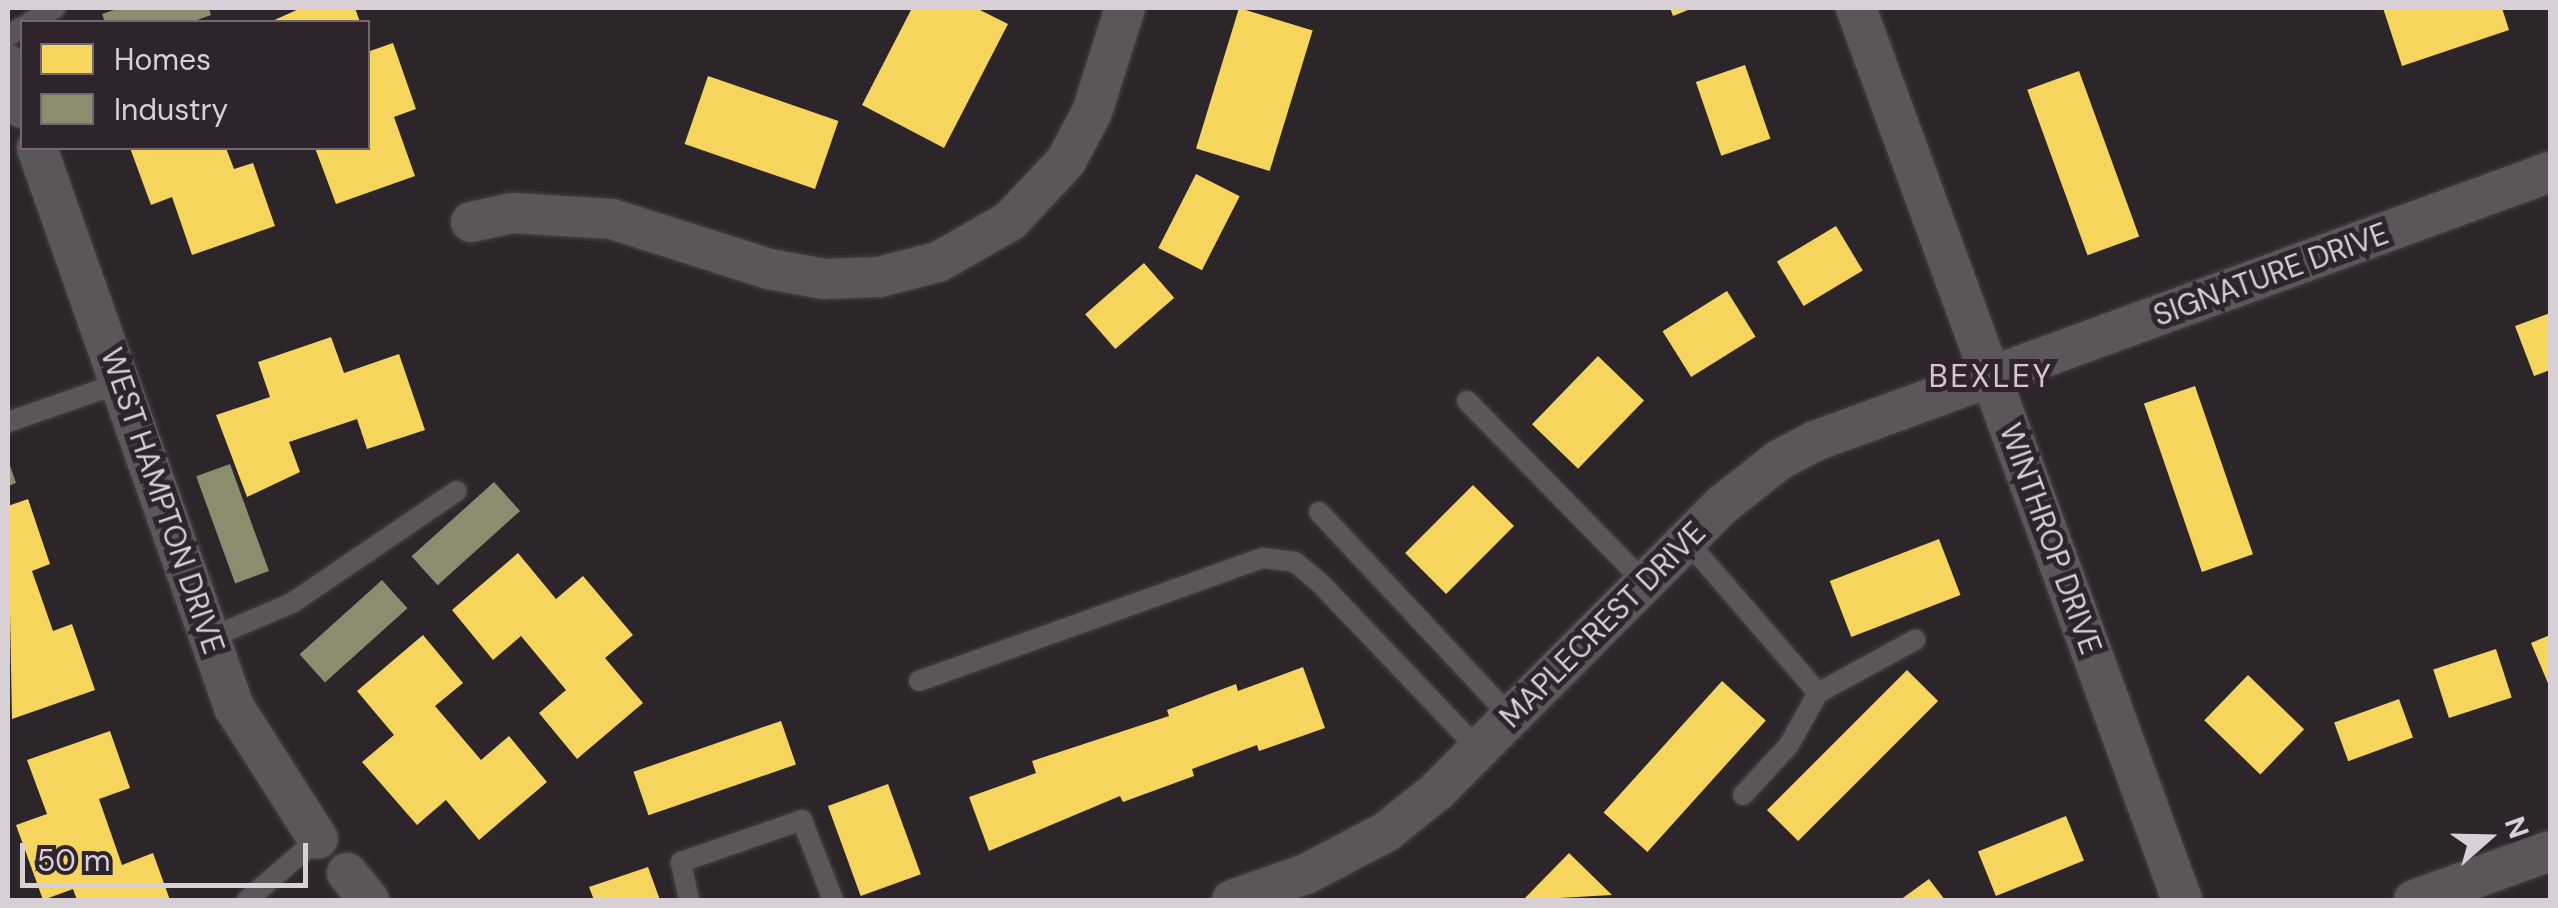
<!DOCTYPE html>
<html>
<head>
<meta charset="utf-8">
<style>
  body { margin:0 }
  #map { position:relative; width:2558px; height:908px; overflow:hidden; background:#2c262b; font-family:"DM Sans",sans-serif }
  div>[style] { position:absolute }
  .homes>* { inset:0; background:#f6d55c; transform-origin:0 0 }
  .industry>* { inset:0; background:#8c8c6e; transform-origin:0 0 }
  .roads { filter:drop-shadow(0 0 2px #474246) drop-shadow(0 0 2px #474246) }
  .lane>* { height:20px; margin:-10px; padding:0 10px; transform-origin:10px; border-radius:10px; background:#5b565a }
  .street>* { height:40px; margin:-20px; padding:0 20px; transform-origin:20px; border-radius:20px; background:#5b565a }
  span { translate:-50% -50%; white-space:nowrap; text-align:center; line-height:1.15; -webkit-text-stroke:10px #2f232c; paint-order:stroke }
  .street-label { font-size:30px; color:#d8d0d6 }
  .neighbourhood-label { font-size:32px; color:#d6c5d1; letter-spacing:2.5px }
  .frame { position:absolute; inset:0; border:10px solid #d8d0d6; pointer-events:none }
  .legend { position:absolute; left:20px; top:20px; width:350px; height:130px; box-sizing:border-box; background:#2f232c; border:2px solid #736870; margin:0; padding:12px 18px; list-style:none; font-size:30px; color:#d8d0d6 }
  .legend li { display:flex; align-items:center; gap:20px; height:50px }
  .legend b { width:50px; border:2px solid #736870 }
  .north { position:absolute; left:2438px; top:788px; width:100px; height:100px; -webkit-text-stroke:8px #2f232c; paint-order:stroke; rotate:70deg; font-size:28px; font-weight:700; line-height:40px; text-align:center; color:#d8d0d6 }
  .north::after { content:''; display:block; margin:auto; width:35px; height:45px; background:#d8d0d6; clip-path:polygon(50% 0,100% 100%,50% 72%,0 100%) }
  .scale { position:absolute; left:20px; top:843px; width:288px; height:45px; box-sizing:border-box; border:5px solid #d8d0d6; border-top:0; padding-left:12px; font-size:30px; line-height:35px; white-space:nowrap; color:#d8d0d6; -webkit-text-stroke:8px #2f232c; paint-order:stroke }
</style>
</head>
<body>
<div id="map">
  <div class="homes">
    <i style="clip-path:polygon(301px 8px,355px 8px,360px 22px,270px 22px)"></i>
    <i style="clip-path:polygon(912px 8px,976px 8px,1008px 24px,944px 148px,862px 105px)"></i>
    <i style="left:1239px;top:8px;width:77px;height:147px;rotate:17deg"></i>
    <i style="clip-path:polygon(1670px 8px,1693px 8px,1673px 16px)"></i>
    <i style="clip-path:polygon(2383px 8px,2502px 8px,2509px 30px,2402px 66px)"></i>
    <i style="clip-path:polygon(393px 43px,416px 109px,394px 117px,415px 176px,336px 204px,315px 148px,368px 148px,368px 44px,370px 51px)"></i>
    <i style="left:1745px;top:65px;width:78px;height:52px;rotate:71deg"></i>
    <i style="left:2079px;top:71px;width:176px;height:55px;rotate:70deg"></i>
    <i style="left:708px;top:76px;width:138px;height:72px;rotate:19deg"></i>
    <i style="clip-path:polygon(130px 148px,226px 148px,234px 169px,253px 163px,275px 226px,192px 255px,172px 197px,151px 205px)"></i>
    <i style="left:1196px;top:174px;width:49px;height:83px;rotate:27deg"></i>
    <i style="left:1836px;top:226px;width:52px;height:69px;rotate:59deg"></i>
    <i style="left:1144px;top:263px;width:46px;height:78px;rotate:49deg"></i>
    <i style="left:1727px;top:291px;width:54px;height:76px;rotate:58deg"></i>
    <i style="clip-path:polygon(2550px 313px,2550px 370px,2534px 376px,2515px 326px)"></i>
    <i style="clip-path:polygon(331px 337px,344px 373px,399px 354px,425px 430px,367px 449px,357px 419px,289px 442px,300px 472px,247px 497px,216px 415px,270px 397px,258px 362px)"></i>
    <i style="left:1598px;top:356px;width:64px;height:95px;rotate:44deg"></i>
    <i style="left:2195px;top:386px;width:178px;height:54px;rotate:71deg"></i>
    <i style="left:1473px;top:485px;width:58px;height:96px;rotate:45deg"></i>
    <i style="clip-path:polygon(28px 499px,50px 564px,32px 571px,53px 631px,72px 624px,95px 690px,12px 719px,8px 506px)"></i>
    <i style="left:1939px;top:539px;width:60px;height:117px;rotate:69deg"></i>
    <i style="clip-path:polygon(518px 553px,556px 599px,583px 576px,633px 635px,605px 658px,643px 703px,577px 759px,539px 713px,566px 690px,521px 636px,493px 660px,452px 610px)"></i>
    <i style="clip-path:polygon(423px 635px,463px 683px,435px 706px,481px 760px,509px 736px,547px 782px,479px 840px,446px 800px,417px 825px,362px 762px,394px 735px,357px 691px)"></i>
    <i style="clip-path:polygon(2550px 635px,2550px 688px,2531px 643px)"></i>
    <i style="left:2496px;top:649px;width:51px;height:66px;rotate:72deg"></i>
    <i style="clip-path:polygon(1303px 667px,1325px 728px,1259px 751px,1257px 745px,1192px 769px,1194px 776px,1123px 802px,1120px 796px,989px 851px,969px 797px,1036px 773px,1032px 761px,1169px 716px,1167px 710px,1236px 684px,1238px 691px)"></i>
    <i style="left:1907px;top:670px;width:44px;height:198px;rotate:45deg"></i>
    <i style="left:2248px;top:675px;width:78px;height:63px;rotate:44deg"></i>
    <i style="left:1722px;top:681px;width:59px;height:177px;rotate:42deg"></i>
    <i style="left:2399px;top:699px;width:41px;height:69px;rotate:70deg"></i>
    <i style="left:781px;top:721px;width:46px;height:156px;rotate:71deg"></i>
    <i style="clip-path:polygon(110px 731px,130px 788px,99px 799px,122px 865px,153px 853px,170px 900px,77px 900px,73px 889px,43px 900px,16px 825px,47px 814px,27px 760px)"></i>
    <i style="left:888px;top:784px;width:96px;height:64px;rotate:70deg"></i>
    <i style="left:2066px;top:816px;width:48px;height:95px;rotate:68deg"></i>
    <i style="clip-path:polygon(1569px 853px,1612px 895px,1523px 900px)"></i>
    <i style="clip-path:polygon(648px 867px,660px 900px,594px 900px,589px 887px)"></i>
    <i style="clip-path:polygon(1929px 879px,1945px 900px,1900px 900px)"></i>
  </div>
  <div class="industry">
    <i style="clip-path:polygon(120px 8px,209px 8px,211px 15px,192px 22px,105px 22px,102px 14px)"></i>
    <i style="clip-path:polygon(8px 460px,16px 483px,8px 486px)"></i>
    <i style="left:230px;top:464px;width:114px;height:36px;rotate:70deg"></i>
    <i style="left:494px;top:482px;width:39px;height:111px;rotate:48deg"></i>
    <i style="left:382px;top:580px;width:38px;height:111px;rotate:48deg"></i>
  </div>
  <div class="roads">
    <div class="lane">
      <i style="left:30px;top:22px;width:29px;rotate:-29deg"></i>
      <i style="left:8px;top:36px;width:17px;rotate:-33deg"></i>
      <i style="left:1467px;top:401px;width:255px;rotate:45.6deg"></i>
      <i style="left:8px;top:422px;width:119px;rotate:-19.2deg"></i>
      <i style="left:1319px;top:512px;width:281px;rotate:46.9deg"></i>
      <i style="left:1687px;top:541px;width:201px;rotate:49.2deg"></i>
      <i style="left:1818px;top:693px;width:111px;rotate:-28.7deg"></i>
      <i style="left:210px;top:638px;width:89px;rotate:-23.1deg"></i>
      <i style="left:292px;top:603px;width:199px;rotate:-34.2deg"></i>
      <i style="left:919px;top:681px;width:365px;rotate:-19.7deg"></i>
      <i style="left:1263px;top:558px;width:32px;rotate:7deg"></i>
      <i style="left:1295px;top:562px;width:35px;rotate:40deg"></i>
      <i style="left:1322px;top:585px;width:226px;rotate:46.4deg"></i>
      <i style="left:1743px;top:795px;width:68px;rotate:-47.4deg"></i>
      <i style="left:1789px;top:745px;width:60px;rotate:-60.9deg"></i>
      <i style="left:247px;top:900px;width:94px;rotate:-40.7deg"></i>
      <i style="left:689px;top:900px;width:39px;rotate:-102deg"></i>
      <i style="left:681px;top:862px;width:128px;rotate:-19.1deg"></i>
      <i style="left:802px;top:820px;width:86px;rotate:68.8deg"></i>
    </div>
    <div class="street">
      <i style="left:1856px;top:8px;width:950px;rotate:69.92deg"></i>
      <i style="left:8px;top:65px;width:45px;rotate:72deg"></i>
      <i style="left:37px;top:148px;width:593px;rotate:70.59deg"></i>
      <i style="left:234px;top:707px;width:156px;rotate:57.5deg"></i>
      <i style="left:471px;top:222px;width:42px;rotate:-12.4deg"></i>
      <i style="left:512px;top:213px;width:100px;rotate:3.4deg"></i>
      <i style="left:612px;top:219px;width:165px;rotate:17.7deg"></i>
      <i style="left:769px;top:269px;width:56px;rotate:10.3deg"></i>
      <i style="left:824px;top:279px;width:55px;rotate:-2.1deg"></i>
      <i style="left:879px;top:277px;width:61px;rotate:-14.3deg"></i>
      <i style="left:938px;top:262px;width:83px;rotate:-29.7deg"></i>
      <i style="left:1010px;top:221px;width:82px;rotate:-47deg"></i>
      <i style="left:1066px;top:161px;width:55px;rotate:-62deg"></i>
      <i style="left:1092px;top:112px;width:109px;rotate:-72.4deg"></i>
      <i style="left:347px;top:873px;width:35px;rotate:51deg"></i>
      <i style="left:1232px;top:900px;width:78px;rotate:-19.4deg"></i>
      <i style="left:1306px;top:874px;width:90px;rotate:-27.7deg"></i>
      <i style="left:1386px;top:832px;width:65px;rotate:-38.8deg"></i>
      <i style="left:1437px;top:791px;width:404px;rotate:-45.1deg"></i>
      <i style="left:1722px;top:505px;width:73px;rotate:-38.3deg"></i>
      <i style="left:1779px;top:460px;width:41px;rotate:-27.8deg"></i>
      <i style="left:1815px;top:441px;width:783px;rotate:-20.1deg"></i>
      <i style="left:2414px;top:900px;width:145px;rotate:-19.8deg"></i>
    </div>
  </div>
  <div class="street-label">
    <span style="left:2271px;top:275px;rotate:-20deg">SIGNATURE DRIVE</span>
    <span style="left:162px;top:501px;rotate:71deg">WEST HAMPTON DRIVE</span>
    <span style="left:2050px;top:539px;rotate:70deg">WINTHROP DRIVE</span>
    <span style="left:1603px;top:625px;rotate:-45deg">MAPLECREST DRIVE</span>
  </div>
  <div class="neighbourhood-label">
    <span style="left:1991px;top:376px">BEXLEY</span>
  </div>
  <div class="frame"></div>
  <ul class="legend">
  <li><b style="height:28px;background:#f6d55c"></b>Homes</li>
  <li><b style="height:28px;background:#8c8c6e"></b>Industry</li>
  </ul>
  <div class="north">N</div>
  <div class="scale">50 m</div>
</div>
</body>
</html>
